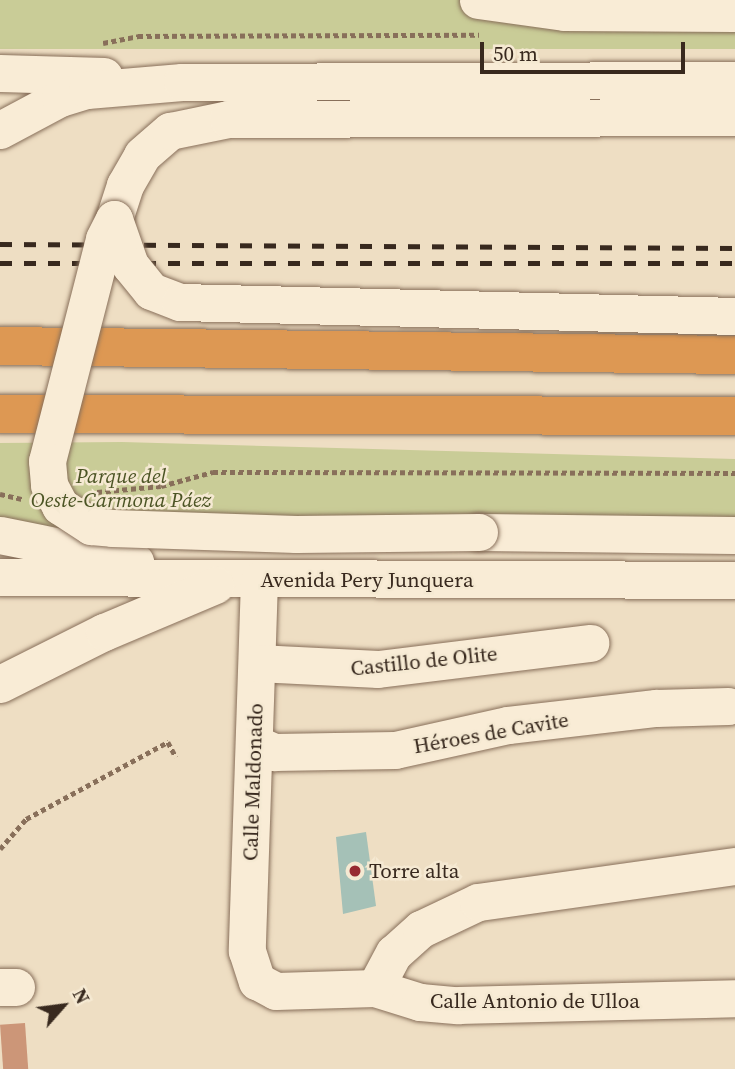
<!DOCTYPE html>
<html>
<head>
<meta charset="utf-8">
<style>
  body { margin:0 }
  #map { position:relative; width:735px; height:1069px; overflow:hidden; background:#eedec3; font-family:"Source Serif 4",serif }
  div>[style] { position:absolute }
  .green>* { inset:0; background:#c9cc97; transform-origin:0 0 }
  .water>* { inset:0; background:#a5c1b7 }
  .building>* { inset:0; background:#cc9678; transform-origin:0 0 }
  .path>* { height:4.5px; margin-top:-2.25px; transform-origin:0; background:repeating-linear-gradient(90deg,#886f5a 0 5px,transparent 0 8.5px) }
  .roads { filter:drop-shadow(0 0 2px #886f5a) drop-shadow(0 0 2px #886f5a) }
  .minor>* { height:37px; margin:-18.5px; padding:0 18.5px; transform-origin:18.5px; border-radius:18.5px; background:#f9ecd6 }
  .highway>* { height:38px; margin:-19px; padding:0 19px; transform-origin:19px; border-radius:19px; background:#dd9853 }
  .rail>* { height:5px; margin-top:-2.5px; transform-origin:0; background:repeating-linear-gradient(90deg,#38291e 0 12px,transparent 0 24px) }
  .bridges { filter:drop-shadow(0 0 2px #886f5a) drop-shadow(0 0 2px #886f5a) }
  .minor-bridge>* { height:37px; margin:-18.5px; padding:0 18.5px; transform-origin:18.5px; border-radius:18.5px; background:#f9ecd6 }
  .dots>* { width:19px; height:19px; translate:-50% -50%; box-sizing:border-box; border:4px solid #f5e9d2; border-radius:50% }
  span { translate:-50% -50%; white-space:nowrap; text-align:center; line-height:1.15; -webkit-text-stroke:5px #f5e9d2; paint-order:stroke }
  .park-label { font-size:21px; color:#4b5424; font-style:italic }
  .street-label { font-size:21px; color:#38291e }
  .poi-label { font-size:21px; color:#38291e }
  .left { translate:0 -50%; text-align:left }
  .north { position:absolute; left:28px; top:971px; width:70px; height:70px; -webkit-text-stroke:5px #f5e9d2; paint-order:stroke; rotate:62deg; font-size:19px; font-weight:700; line-height:28px; text-align:center; color:#38291e }
  .north::after { content:''; display:block; margin:auto; width:24px; height:32px; background:#38291e; clip-path:polygon(50% 0,100% 100%,50% 72%,0 100%) }
  .scale { position:absolute; left:480px; top:42px; width:205px; height:32px; box-sizing:border-box; border:4px solid #38291e; border-top:0; padding-left:9px; font-size:21px; line-height:24px; white-space:nowrap; color:#38291e; -webkit-text-stroke:5px #f5e9d2; paint-order:stroke }
</style>
</head>
<body>
<div id="map">
  <div class="green">
    <i style="left:0;top:0;width:735px;height:49px"></i>
    <i style="clip-path:polygon(122px 442px,735px 459px,735px 519px,74px 534px,0 520px,0 443px)"></i>
  </div>
  <div class="water">
    <i style="clip-path:polygon(366px 832px,376px 906px,343px 914px,336px 837px)"></i>
  </div>
  <div class="building">
    <i style="left:25px;top:1023px;width:46px;height:25px;rotate:86deg"></i>
  </div>
  <div class="path">
    <i style="left:103px;top:43px;width:36px;rotate:-11deg"></i>
    <i style="left:138px;top:36px;width:341px;rotate:-0.2deg"></i>
    <i style="left:97px;top:492px;width:64px;rotate:-5.4deg"></i>
    <i style="left:161px;top:486px;width:54px;rotate:-15.1deg"></i>
    <i style="left:213px;top:472px;width:522px;rotate:0.11deg"></i>
    <i style="left:0;top:494px;width:23px;rotate:13deg"></i>
    <i style="left:0;top:849px;width:40px;rotate:-49deg"></i>
    <i style="left:26px;top:819px;width:162px;rotate:-28.5deg"></i>
    <i style="left:168px;top:742px;width:17px;rotate:62deg"></i>
  </div>
  <div class="roads">
    <div class="minor">
      <i style="left:478px;top:0;width:87px;rotate:7.9deg"></i>
      <i style="left:564px;top:12px;width:171px;rotate:0.3deg"></i>
      <i style="left:0;top:73px;width:104px;rotate:1.7deg"></i>
      <i style="left:0;top:130px;width:68px;rotate:-28.1deg"></i>
      <i style="left:60px;top:98px;width:28px;rotate:-17deg"></i>
      <i style="left:87px;top:90px;width:95px;rotate:-4.8deg"></i>
      <i style="left:182px;top:82px;width:553px;rotate:-0.21deg"></i>
      <i style="left:114px;top:219px;width:36px;rotate:-72deg"></i>
      <i style="left:125px;top:185px;width:34px;rotate:-60deg"></i>
      <i style="left:142px;top:155px;width:37px;rotate:-41deg"></i>
      <i style="left:170px;top:131px;width:59px;rotate:-11.7deg"></i>
      <i style="left:228px;top:119px;width:507px;rotate:-0.23deg"></i>
      <i style="left:479px;top:532px;width:256px;rotate:0.7deg"></i>
      <i style="left:0;top:535px;width:138px;rotate:11.3deg"></i>
      <i style="left:0;top:577px;width:735px;rotate:0.23deg"></i>
      <i style="left:259px;top:580px;width:371px;rotate:91.9deg"></i>
      <i style="left:247px;top:951px;width:32px;rotate:72deg"></i>
      <i style="left:257px;top:981px;width:21px;rotate:28deg"></i>
      <i style="left:276px;top:991px;width:99px;rotate:-1.7deg"></i>
      <i style="left:375px;top:988px;width:47px;rotate:17.3deg"></i>
      <i style="left:420px;top:1002px;width:38px;rotate:5deg"></i>
      <i style="left:458px;top:1005px;width:277px;rotate:-1.4deg"></i>
      <i style="left:257px;top:663px;width:121px;rotate:2.8deg"></i>
      <i style="left:378px;top:669px;width:214px;rotate:-7deg"></i>
      <i style="left:0;top:684px;width:116px;rotate:-26.6deg"></i>
      <i style="left:104px;top:632px;width:121px;rotate:-22.9deg"></i>
      <i style="left:256px;top:744px;width:20px;rotate:24deg"></i>
      <i style="left:274px;top:752px;width:121px;rotate:-0.9deg"></i>
      <i style="left:395px;top:750px;width:116px;rotate:-12.5deg"></i>
      <i style="left:508px;top:725px;width:149px;rotate:-6.6deg"></i>
      <i style="left:656px;top:708px;width:72px;rotate:-1.6deg"></i>
      <i style="left:0;top:987px;width:16px"></i>
      <i style="left:375px;top:988px;width:40px;rotate:-62deg"></i>
      <i style="left:394px;top:953px;width:36px;rotate:-42deg"></i>
      <i style="left:421px;top:929px;width:63px;rotate:-25.3deg"></i>
      <i style="left:478px;top:902px;width:260px;rotate:-8deg"></i>
    </div>
    <div class="highway">
      <i style="left:0;top:346px;width:735px;rotate:0.7deg"></i>
      <i style="left:0;top:414px;width:735px;rotate:0.16deg"></i>
    </div>
  </div>
  <div class="rail">
    <i style="left:0;top:244px;width:735px;rotate:0.31deg"></i>
    <i style="left:0;top:263px;width:735px"></i>
  </div>
  <div class="bridges">
    <div class="minor-bridge">
      <i style="left:114px;top:219px;width:22px;rotate:117deg"></i>
      <i style="left:104px;top:239px;width:229px;rotate:104.4deg"></i>
      <i style="left:47px;top:461px;width:24px;rotate:85deg"></i>
      <i style="left:49px;top:485px;width:24px;rotate:62deg"></i>
      <i style="left:60px;top:506px;width:37px;rotate:33deg"></i>
      <i style="left:91px;top:526px;width:21px;rotate:5deg"></i>
      <i style="left:112px;top:528px;width:184px;rotate:1.9deg"></i>
      <i style="left:296px;top:534px;width:183px;rotate:-0.6deg"></i>
      <i style="left:114px;top:219px;width:49px;rotate:70.8deg"></i>
      <i style="left:130px;top:265px;width:33px;rotate:51deg"></i>
      <i style="left:151px;top:291px;width:31px;rotate:21deg"></i>
      <i style="left:180px;top:302px;width:555px;rotate:1.44deg"></i>
    </div>
  </div>
  <div class="dots">
    <i style="left:355px;top:871px;background:#972a31"></i>
  </div>
  <div class="park-label">
    <span style="left:121px;top:488px">Parque del<br>Oeste-Carmona Páez</span>
  </div>
  <div class="street-label">
    <span style="left:367px;top:580px">Avenida Pery Junquera</span>
    <span style="left:424px;top:661px;rotate:-6deg">Castillo de Olite</span>
    <span style="left:491px;top:733px;rotate:-10deg">Héroes de Cavite</span>
    <span style="left:253px;top:782px;rotate:-88deg">Calle Maldonado</span>
    <span style="left:535px;top:1001px">Calle Antonio de Ulloa</span>
  </div>
  <div class="poi-label">
    <span class="left" style="left:369px;top:871px">Torre alta</span>
  </div>
  <div class="north">N</div>
  <div class="scale">50 m</div>
</div>
</body>
</html>
